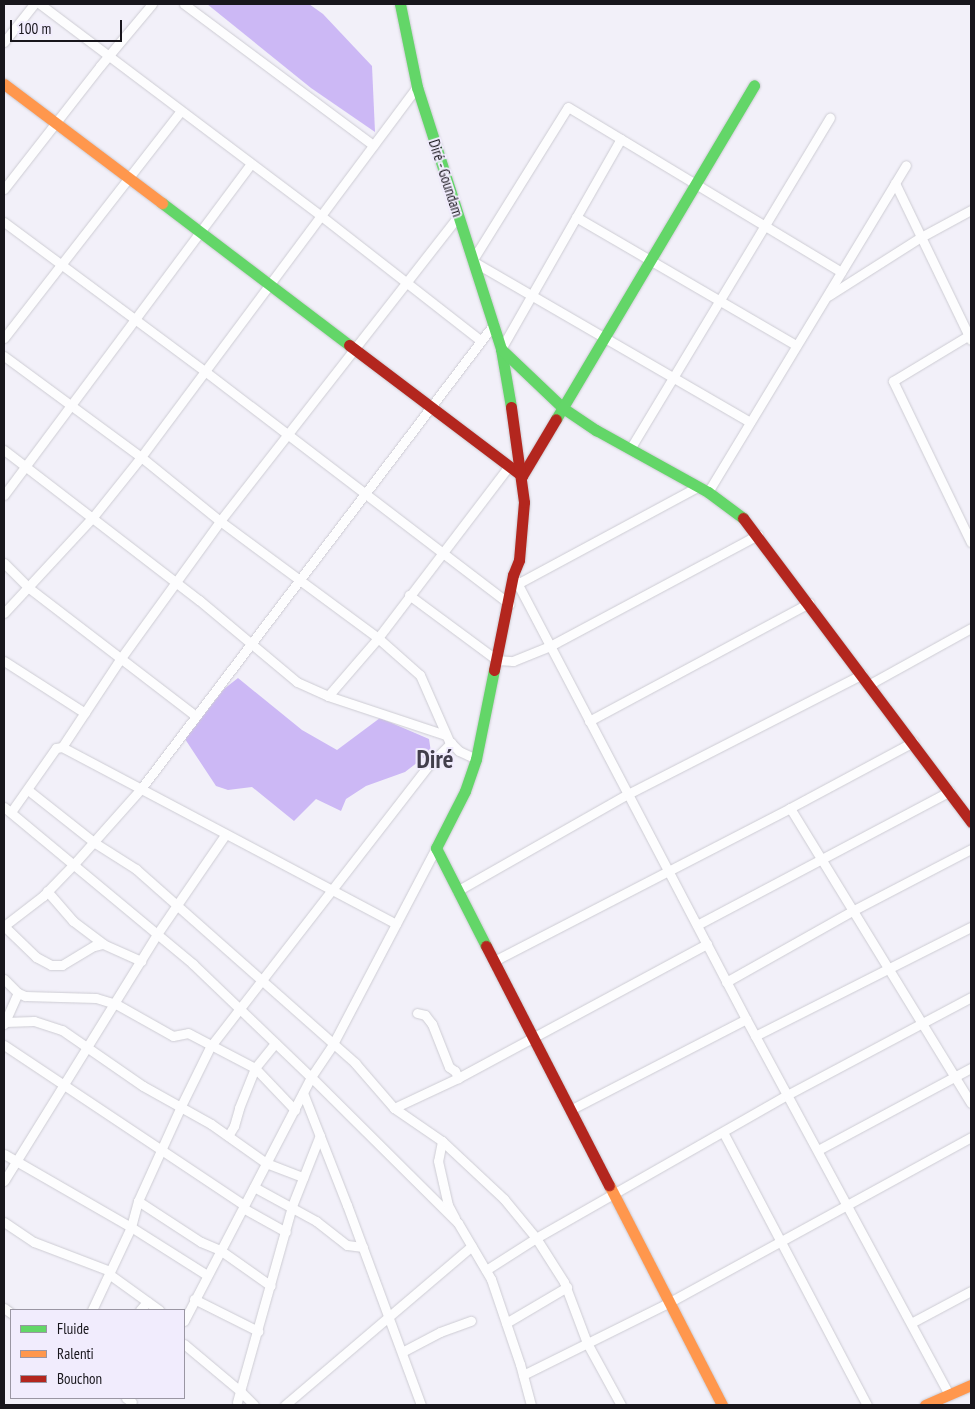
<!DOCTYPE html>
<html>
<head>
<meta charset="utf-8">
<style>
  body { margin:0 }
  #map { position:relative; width:975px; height:1409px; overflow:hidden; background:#f2f0f9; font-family:"PT Sans Narrow",sans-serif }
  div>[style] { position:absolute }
  .water>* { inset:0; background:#ccb8f5 }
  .roads { filter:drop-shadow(0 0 1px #cdccd3) drop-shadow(0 0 1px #cdccd3) }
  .street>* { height:9px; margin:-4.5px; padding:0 4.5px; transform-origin:4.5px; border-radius:4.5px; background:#fdfdfe }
  .fast>* { height:11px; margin:-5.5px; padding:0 5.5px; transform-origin:5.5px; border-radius:5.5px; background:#63d668 }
  .slow>* { height:11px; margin:-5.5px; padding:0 5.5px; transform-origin:5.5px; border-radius:5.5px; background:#ff974d }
  .jam>* { height:11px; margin:-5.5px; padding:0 5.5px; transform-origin:5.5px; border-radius:5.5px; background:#b3261e }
  span { translate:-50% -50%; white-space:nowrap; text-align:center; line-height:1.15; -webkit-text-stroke:4px #f1ecfd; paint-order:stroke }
  .street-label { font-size:15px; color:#18161c }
  .town-label { font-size:25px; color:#423e4c; font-weight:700 }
  .frame { position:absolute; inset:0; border:5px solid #18161c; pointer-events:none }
  .legend { position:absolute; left:10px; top:1309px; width:175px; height:90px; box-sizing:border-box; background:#f1ecfd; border:1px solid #9a96a3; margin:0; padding:6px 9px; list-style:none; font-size:15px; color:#18161c }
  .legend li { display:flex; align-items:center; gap:10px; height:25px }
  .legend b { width:25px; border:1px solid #9a96a3 }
  .scale { position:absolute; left:10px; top:20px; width:112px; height:22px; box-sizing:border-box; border:2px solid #18161c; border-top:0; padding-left:6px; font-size:15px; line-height:18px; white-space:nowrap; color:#18161c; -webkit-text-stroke:4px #f1ecfd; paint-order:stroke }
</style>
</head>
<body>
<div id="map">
  <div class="water">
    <i style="clip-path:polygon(207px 4px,309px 4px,323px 14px,372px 66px,375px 132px,311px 88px)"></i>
    <i style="clip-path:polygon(238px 678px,302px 730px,337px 750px,380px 718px,429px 739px,431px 752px,405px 772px,366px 786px,346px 799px,341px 811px,316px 799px,294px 821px,252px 787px,228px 790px,216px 786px,185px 739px,224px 689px)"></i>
  </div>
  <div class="roads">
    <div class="street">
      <i style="left:40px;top:4px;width:351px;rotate:37deg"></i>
      <i style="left:320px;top:215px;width:204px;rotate:38deg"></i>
      <i style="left:184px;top:4px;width:236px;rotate:36.7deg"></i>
      <i style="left:4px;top:42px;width:48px;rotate:-51.7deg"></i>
      <i style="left:895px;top:183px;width:174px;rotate:64.2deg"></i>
      <i style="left:4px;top:189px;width:156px;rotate:-52deg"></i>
      <i style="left:100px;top:66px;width:81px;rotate:-50deg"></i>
      <i style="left:576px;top:217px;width:255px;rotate:30.2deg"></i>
      <i style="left:4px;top:222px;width:252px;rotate:36.6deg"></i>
      <i style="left:206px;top:372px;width:382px;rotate:37.4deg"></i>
      <i style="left:828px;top:296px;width:110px;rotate:-32.4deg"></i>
      <i style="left:921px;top:237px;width:57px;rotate:-28.4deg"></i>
      <i style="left:971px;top:334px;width:91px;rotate:148.9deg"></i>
      <i style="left:893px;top:381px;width:179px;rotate:64.2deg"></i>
      <i style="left:4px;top:338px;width:288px;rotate:-52.1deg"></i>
      <i style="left:501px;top:349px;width:242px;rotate:-60.3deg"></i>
      <i style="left:4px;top:356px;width:170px;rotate:36.4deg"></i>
      <i style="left:141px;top:457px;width:102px;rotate:39deg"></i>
      <i style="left:220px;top:521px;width:197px;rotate:36.5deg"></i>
      <i style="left:378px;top:638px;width:56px;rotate:41.4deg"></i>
      <i style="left:420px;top:675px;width:72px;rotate:66.3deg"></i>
      <i style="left:449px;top:741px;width:14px;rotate:45deg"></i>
      <i style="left:459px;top:751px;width:19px;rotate:25deg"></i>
      <i style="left:750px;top:422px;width:321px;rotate:-149.9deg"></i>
      <i style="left:472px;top:261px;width:181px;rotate:-58.1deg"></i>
      <i style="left:568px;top:107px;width:319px;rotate:31.1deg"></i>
      <i style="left:630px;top:449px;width:387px;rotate:-58.9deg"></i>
      <i style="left:4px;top:450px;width:246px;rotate:37.6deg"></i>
      <i style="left:199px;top:600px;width:128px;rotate:39.9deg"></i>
      <i style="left:297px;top:682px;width:34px;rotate:24deg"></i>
      <i style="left:328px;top:696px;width:123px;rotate:18.4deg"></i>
      <i style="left:708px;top:492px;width:382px;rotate:-58.8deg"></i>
      <i style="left:4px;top:495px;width:413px;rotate:-53.3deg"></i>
      <i style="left:4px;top:563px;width:35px;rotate:45deg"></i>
      <i style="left:29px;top:588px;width:210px;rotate:37.5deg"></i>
      <i style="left:513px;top:575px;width:501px;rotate:62.31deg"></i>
      <i style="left:746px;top:1019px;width:427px;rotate:61.6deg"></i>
      <i style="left:519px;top:583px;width:204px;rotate:-28.3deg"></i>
      <i style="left:409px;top:595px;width:109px;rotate:36.5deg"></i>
      <i style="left:497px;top:660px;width:16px;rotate:4deg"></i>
      <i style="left:513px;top:661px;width:40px;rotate:-22deg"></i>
      <i style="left:550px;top:646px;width:236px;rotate:-28.1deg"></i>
      <i style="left:4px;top:613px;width:131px;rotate:-47.2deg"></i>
      <i style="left:93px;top:517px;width:77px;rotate:-51.3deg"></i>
      <i style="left:141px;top:457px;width:462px;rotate:-53.3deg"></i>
      <i style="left:4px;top:661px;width:96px;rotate:32.7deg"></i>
      <i style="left:870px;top:684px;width:115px;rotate:-29deg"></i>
      <i style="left:328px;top:696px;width:77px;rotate:-49.2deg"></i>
      <i style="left:378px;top:638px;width:216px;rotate:-52.7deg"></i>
      <i style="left:589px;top:721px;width:250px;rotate:-28.2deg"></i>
      <i style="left:62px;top:747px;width:107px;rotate:-56.5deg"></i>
      <i style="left:121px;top:658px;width:169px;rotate:-54.1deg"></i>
      <i style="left:220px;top:521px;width:387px;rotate:-52deg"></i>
      <i style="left:28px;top:790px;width:85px;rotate:38.3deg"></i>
      <i style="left:95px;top:843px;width:49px;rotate:32.4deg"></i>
      <i style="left:136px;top:869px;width:293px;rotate:41.5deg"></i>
      <i style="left:355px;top:1063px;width:60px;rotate:49.1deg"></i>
      <i style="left:394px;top:1108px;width:58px;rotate:34.5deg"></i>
      <i style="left:442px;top:1141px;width:85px;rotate:43.1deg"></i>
      <i style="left:504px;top:1199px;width:50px;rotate:50.6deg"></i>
      <i style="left:536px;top:1238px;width:52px;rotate:57.5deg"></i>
      <i style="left:564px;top:1282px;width:65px;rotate:69.3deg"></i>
      <i style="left:587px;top:1343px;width:71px;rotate:61.3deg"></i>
      <i style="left:4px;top:807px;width:246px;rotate:39.7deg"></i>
      <i style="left:193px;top:964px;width:163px;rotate:43.8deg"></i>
      <i style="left:311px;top:1077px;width:207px;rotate:44.8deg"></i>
      <i style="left:458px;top:1223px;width:65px;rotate:59.5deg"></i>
      <i style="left:491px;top:1279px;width:90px;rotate:71.2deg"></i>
      <i style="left:520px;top:1364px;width:42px;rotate:75deg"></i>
      <i style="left:790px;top:808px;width:346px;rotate:58.5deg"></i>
      <i style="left:11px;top:812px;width:78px;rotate:-54.9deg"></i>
      <i style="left:56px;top:748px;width:6px;rotate:-9deg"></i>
      <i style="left:62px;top:747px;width:378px;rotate:27.9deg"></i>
      <i style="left:47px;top:891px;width:40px;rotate:49deg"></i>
      <i style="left:73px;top:921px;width:38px;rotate:37deg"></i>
      <i style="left:457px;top:891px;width:197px;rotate:-29.6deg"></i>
      <i style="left:628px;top:794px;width:263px;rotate:-27.1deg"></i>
      <i style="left:697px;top:925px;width:286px;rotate:-27.9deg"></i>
      <i style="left:4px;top:926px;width:49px;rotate:-37.6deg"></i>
      <i style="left:43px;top:896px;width:45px;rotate:-45.9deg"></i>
      <i style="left:74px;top:864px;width:99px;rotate:-48.3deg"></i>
      <i style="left:140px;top:790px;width:585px;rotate:-52.78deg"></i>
      <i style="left:4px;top:926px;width:45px;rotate:44.1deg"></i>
      <i style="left:36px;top:957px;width:17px;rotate:28deg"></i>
      <i style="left:51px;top:965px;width:11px"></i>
      <i style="left:62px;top:965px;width:37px;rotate:-31deg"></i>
      <i style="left:94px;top:946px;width:9px;rotate:-13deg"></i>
      <i style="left:103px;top:944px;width:42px;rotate:24.1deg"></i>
      <i style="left:494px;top:961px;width:333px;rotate:-27.3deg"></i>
      <i style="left:790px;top:808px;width:140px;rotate:-28.2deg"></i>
      <i style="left:4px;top:979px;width:20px;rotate:45deg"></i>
      <i style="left:18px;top:993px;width:8px;rotate:23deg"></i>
      <i style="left:25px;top:996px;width:71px;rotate:1.6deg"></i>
      <i style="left:96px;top:998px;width:21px;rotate:17deg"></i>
      <i style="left:116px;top:1004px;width:65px;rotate:29.3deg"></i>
      <i style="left:173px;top:1036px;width:15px;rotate:-11deg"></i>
      <i style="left:188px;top:1033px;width:76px;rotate:27.6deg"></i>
      <i style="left:255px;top:1068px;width:58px;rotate:46.4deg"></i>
      <i style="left:726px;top:982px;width:145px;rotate:-29.4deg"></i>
      <i style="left:852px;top:911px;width:134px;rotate:-27.5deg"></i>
      <i style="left:417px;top:1013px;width:8px;rotate:14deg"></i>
      <i style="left:425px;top:1015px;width:11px;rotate:52deg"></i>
      <i style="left:432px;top:1024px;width:46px;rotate:68.4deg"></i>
      <i style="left:449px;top:1067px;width:7px;rotate:34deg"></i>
      <i style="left:455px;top:1071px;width:8px;rotate:67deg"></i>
      <i style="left:5px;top:1022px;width:29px;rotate:-2deg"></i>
      <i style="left:34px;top:1021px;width:29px;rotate:18deg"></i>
      <i style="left:62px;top:1030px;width:98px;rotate:34.7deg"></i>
      <i style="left:143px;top:1086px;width:78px;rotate:29.2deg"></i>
      <i style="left:211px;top:1124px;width:67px;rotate:35.3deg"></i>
      <i style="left:266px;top:1163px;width:40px;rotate:21deg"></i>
      <i style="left:4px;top:1024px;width:34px;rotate:-66deg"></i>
      <i style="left:755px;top:1036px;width:242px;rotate:-26.8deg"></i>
      <i style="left:4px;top:1045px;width:288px;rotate:33.7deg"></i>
      <i style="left:303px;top:1093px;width:120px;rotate:68.6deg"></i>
      <i style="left:347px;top:1205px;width:213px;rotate:69.7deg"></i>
      <i style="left:394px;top:1108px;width:71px;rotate:-25.1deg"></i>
      <i style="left:458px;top:1078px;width:283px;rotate:-28.3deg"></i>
      <i style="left:570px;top:1110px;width:198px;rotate:-27.3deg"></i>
      <i style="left:723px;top:1132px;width:309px;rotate:62.2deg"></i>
      <i style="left:228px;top:1136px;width:12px;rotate:-59deg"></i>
      <i style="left:234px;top:1126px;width:19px;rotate:-74deg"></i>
      <i style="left:239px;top:1108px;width:43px;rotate:-68.2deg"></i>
      <i style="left:255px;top:1068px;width:32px;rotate:-51deg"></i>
      <i style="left:442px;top:1141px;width:20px;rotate:101deg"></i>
      <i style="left:438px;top:1161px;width:45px;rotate:77.2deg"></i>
      <i style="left:448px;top:1205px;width:15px;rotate:62deg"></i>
      <i style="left:818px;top:1150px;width:174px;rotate:-28.2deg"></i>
      <i style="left:4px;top:1154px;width:146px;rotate:29.9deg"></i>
      <i style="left:131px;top:1227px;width:90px;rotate:32.3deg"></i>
      <i style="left:4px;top:1181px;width:291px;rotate:-58.2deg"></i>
      <i style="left:157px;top:934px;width:120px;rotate:-55.5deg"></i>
      <i style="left:254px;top:1187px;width:71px;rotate:28.7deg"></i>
      <i style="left:316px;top:1221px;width:39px;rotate:38deg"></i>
      <i style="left:347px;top:1245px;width:16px;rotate:7deg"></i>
      <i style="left:138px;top:1201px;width:75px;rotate:33.1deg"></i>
      <i style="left:201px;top:1242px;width:21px;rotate:23deg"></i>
      <i style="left:220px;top:1250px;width:62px;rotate:35.2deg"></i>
      <i style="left:243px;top:1208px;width:49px;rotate:29.2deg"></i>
      <i style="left:4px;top:1222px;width:36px;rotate:34deg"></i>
      <i style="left:34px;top:1242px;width:81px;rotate:20.9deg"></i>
      <i style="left:486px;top:1270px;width:59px;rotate:-32.6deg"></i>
      <i style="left:536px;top:1238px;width:289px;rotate:-29.7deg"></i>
      <i style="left:787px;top:1095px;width:208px;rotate:-28deg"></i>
      <i style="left:109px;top:1274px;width:62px;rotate:35.8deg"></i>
      <i style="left:194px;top:1299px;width:72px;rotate:26.6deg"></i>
      <i style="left:4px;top:1308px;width:9px;rotate:36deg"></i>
      <i style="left:92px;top:1310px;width:92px;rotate:-64.8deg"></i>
      <i style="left:131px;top:1227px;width:27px;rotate:-75deg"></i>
      <i style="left:138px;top:1201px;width:104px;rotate:-65.6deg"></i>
      <i style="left:181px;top:1106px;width:66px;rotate:-63.8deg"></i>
      <i style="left:210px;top:1047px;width:356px;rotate:-52.2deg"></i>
      <i style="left:428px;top:766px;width:33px;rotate:-45deg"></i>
      <i style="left:140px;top:1310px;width:11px;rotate:-49deg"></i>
      <i style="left:184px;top:1321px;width:275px;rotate:-62.5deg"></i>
      <i style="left:311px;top:1077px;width:40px;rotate:-56deg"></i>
      <i style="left:333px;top:1044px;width:221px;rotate:-62.3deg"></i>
      <i style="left:506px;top:1323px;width:71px;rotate:-30.5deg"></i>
      <i style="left:911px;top:1323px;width:68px;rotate:-28.1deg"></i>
      <i style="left:184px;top:1344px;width:73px;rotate:40deg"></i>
      <i style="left:240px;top:1391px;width:20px;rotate:45deg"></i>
      <i style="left:402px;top:1352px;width:43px;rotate:-27.8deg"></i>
      <i style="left:440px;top:1332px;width:33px;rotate:-20deg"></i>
      <i style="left:523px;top:1375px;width:162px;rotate:-26.4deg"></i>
      <i style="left:668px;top:1303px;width:345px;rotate:-28.7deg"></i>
      <i style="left:126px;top:1398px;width:7px;rotate:34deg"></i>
      <i style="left:237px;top:1402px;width:204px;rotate:-74.3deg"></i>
      <i style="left:292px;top:1206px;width:76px;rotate:-68.5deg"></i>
      <i style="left:285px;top:1405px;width:245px;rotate:-40.4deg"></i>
    </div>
    <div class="fast">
      <i style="left:400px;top:4px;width:85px;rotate:78.4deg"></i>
      <i style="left:417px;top:87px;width:275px;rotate:72.2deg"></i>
      <i style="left:501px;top:349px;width:59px;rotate:80.2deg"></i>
      <i style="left:162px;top:203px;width:235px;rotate:37.2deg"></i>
      <i style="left:501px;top:349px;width:86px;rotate:43.6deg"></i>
      <i style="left:563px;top:408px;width:40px;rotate:34deg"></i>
      <i style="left:596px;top:430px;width:128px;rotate:29deg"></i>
      <i style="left:708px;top:492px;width:44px;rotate:36.6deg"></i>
      <i style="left:556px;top:419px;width:388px;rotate:-59.3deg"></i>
      <i style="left:486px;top:946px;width:110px;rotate:-117deg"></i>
      <i style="left:436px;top:848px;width:64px;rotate:-63deg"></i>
      <i style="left:465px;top:791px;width:34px;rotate:-71deg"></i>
      <i style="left:476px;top:759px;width:91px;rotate:-78.6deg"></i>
    </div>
    <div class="slow">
      <i style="left:4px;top:84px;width:198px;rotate:37deg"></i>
      <i style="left:609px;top:1185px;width:247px;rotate:62.8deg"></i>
      <i style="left:925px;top:1405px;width:50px;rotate:-23.5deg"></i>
    </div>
    <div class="jam">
      <i style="left:349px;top:345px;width:217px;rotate:37.1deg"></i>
      <i style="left:522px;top:476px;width:66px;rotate:-59.2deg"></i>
      <i style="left:743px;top:518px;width:380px;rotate:53.1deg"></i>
      <i style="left:494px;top:670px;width:97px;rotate:-78.7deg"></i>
      <i style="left:513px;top:575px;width:16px;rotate:-68deg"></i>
      <i style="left:519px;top:560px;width:58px;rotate:-85.1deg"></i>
      <i style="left:524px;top:502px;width:96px;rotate:-97.8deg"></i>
      <i style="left:486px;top:946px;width:269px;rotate:62.8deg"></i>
    </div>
  </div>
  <div class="street-label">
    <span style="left:446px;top:178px;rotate:72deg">Diré - Goundam</span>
  </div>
  <div class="town-label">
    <span style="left:435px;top:759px">Diré</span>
  </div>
  <div class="frame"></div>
  <ul class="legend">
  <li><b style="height:6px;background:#63d668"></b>Fluide</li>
  <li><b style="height:6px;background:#ff974d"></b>Ralenti</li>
  <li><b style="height:6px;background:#b3261e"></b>Bouchon</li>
  </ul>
  <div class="scale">100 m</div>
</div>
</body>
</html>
